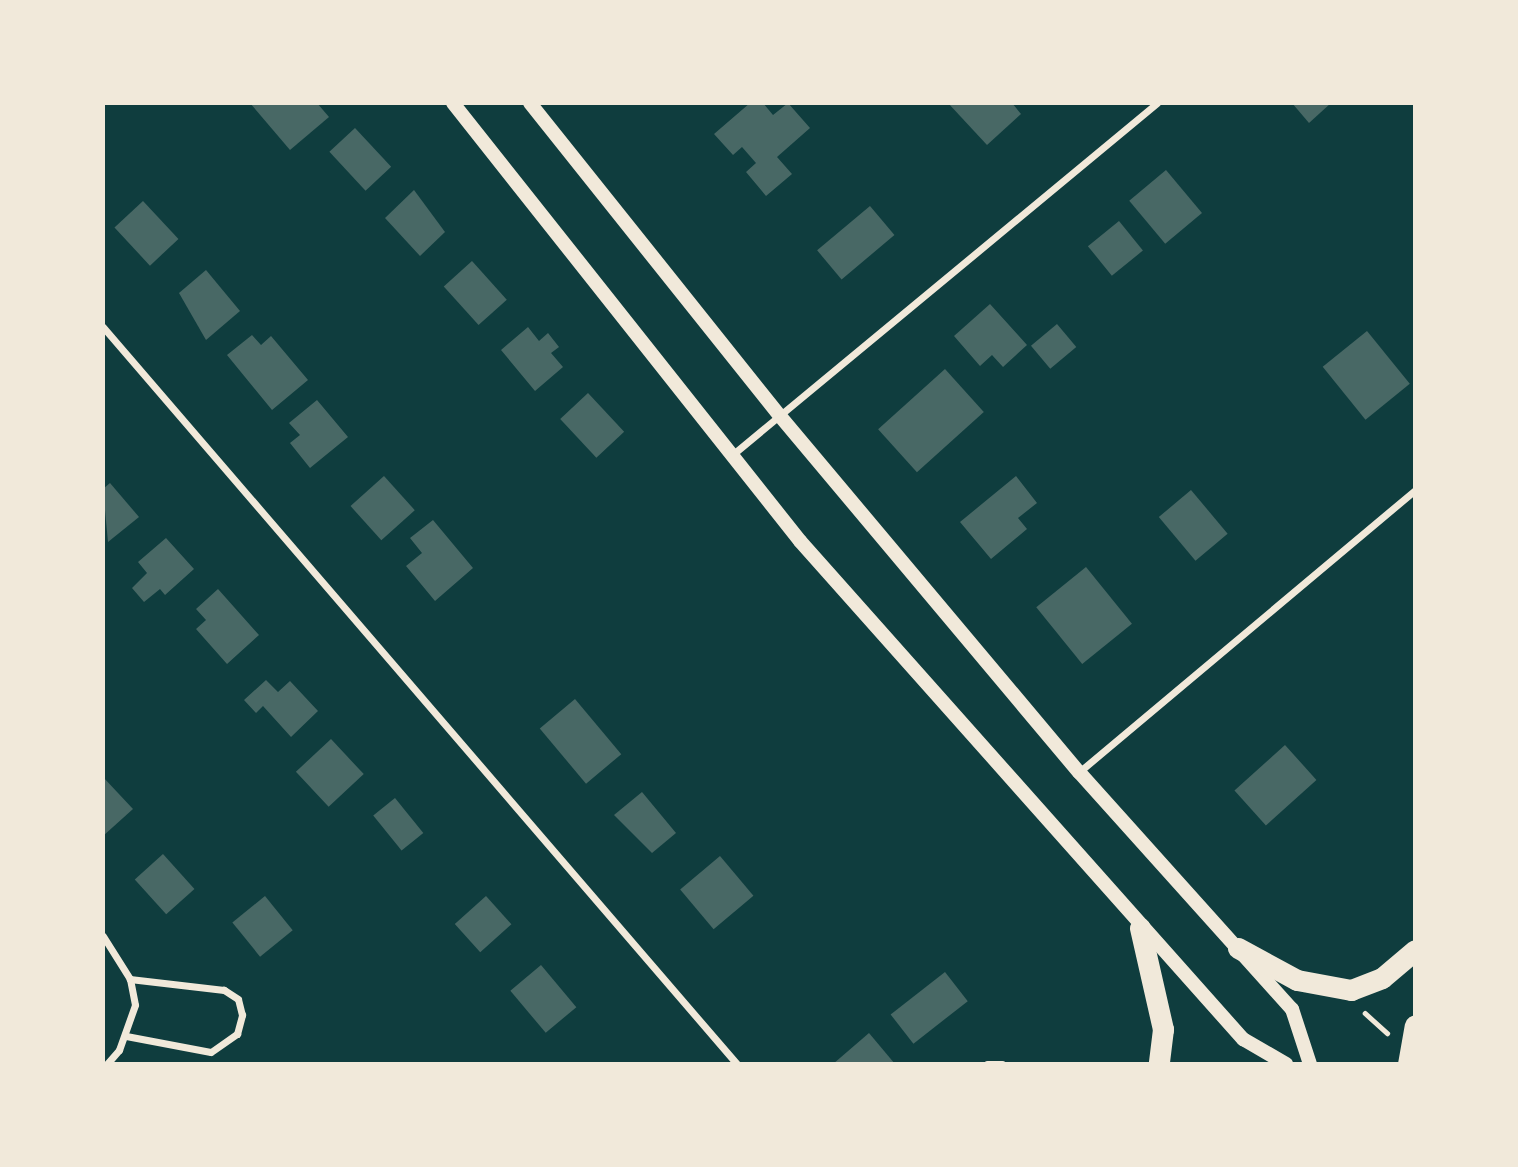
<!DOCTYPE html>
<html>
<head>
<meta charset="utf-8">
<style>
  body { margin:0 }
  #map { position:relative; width:1518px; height:1167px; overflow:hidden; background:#0f3d3e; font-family:Overpass,sans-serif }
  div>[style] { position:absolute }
  .building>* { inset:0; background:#486865; transform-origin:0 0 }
  .path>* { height:4.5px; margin:-2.25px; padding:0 2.25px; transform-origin:2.25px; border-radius:2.25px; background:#f1e9da }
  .minor>* { height:7px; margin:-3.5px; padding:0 3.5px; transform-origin:3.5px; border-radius:3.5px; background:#f1e9da }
  .secondary>* { height:14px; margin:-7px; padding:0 7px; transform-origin:7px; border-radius:7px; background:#f1e9da }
  .motorway>* { height:21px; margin:-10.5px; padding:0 10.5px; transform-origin:10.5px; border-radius:10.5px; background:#f1e9da }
  span { translate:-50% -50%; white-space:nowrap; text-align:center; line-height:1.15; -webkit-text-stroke:7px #f1e9da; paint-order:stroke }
  .frame { position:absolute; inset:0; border:105px solid #f1e9da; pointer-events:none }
</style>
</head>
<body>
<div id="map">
  <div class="building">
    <i style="clip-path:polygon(250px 103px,317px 103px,329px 117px,290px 150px)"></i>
    <i style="clip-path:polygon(750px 103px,763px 103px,773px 115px,788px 103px,810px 128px,777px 157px,792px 174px,766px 196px,746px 172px,756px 163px,742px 147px,733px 155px,714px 134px)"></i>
    <i style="clip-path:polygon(948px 103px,1012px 103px,1021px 114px,987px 145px)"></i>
    <i style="clip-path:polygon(1292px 103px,1331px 103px,1309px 123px)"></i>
    <i style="left:355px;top:128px;width:53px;height:35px;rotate:47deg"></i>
    <i style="left:1166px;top:170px;width:56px;height:48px;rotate:50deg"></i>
    <i style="clip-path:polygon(414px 190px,445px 232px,420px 256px,385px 218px)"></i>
    <i style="left:143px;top:201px;width:52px;height:39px;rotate:47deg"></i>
    <i style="left:870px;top:206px;width:38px;height:69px;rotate:50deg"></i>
    <i style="left:1119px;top:221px;width:38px;height:40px;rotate:51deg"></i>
    <i style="left:472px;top:261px;width:52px;height:38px;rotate:48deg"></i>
    <i style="clip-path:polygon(206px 270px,240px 311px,206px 340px,179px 293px)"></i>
    <i style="clip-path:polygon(990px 304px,1027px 345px,1003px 367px,992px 355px,980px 366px,954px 336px)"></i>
    <i style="left:1057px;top:324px;width:30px;height:34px;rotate:50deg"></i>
    <i style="clip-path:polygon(528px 327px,539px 341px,548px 333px,559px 347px,551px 353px,563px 367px,535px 391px,501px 350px)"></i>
    <i style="left:1367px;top:331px;width:68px;height:57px;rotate:51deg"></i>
    <i style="clip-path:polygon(252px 335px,261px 345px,271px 336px,308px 380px,272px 410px,227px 355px)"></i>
    <i style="left:945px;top:369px;width:58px;height:90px;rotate:48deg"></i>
    <i style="left:588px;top:393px;width:53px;height:38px;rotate:47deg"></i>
    <i style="clip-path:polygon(317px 400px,348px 437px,310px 468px,290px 443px,300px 435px,289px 423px)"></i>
    <i style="left:384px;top:476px;width:46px;height:45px;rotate:48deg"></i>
    <i style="clip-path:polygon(1016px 476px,1037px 503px,1018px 518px,1027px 529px,991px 559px,960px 522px)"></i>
    <i style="clip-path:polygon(110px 483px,139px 517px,108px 542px,103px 489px)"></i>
    <i style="left:1191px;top:490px;width:57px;height:42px;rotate:50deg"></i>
    <i style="clip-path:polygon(433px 520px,473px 568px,435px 601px,406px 566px,422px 553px,410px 538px)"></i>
    <i style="clip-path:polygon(166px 538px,194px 569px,165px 595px,160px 589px,144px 602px,132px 588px,147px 573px,138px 562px)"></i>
    <i style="left:1086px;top:567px;width:73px;height:64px;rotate:51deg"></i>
    <i style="clip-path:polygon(218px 589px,259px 635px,227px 664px,196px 629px,206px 620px,196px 609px)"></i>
    <i style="clip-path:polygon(266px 680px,278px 692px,290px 681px,318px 711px,291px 737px,263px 706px,256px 713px,244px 700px)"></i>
    <i style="left:575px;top:699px;width:72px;height:46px;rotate:50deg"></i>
    <i style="left:331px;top:739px;width:48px;height:48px;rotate:47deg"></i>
    <i style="left:1285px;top:745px;width:47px;height:68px;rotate:48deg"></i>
    <i style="clip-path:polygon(103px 777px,133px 809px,103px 836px)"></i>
    <i style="clip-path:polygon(642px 792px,676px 833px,652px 853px,614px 815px)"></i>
    <i style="left:395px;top:798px;width:45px;height:28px;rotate:51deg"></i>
    <i style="left:163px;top:854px;width:47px;height:38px;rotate:48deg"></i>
    <i style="left:720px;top:856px;width:52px;height:52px;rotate:50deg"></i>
    <i style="left:265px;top:896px;width:44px;height:42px;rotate:51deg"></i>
    <i style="left:486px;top:896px;width:38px;height:42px;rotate:48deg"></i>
    <i style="left:541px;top:965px;width:55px;height:40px;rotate:50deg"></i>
    <i style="left:945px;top:972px;width:37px;height:69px;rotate:52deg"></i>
    <i style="clip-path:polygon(869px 1033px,895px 1064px,833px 1064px)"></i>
  </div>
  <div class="path">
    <i style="left:1365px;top:1013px;width:30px;rotate:42deg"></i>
  </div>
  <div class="minor">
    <i style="left:103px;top:327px;width:972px;rotate:49.3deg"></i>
    <i style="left:732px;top:455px;width:552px;rotate:-39.63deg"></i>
    <i style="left:1079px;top:772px;width:439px;rotate:-40deg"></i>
    <i style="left:103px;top:936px;width:51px;rotate:57.9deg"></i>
    <i style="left:130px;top:979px;width:26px;rotate:79deg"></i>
    <i style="left:135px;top:1005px;width:48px;rotate:109.6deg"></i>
    <i style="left:119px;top:1050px;width:18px;rotate:131deg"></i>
    <i style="left:126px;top:1036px;width:86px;rotate:10.7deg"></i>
    <i style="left:211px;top:1052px;width:32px;rotate:-35deg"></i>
    <i style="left:237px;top:1034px;width:20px;rotate:-75deg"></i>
    <i style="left:242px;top:1015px;width:16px;rotate:-104deg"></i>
    <i style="left:238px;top:999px;width:17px;rotate:-147deg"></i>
    <i style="left:224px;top:990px;width:95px;rotate:-173.3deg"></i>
    <i style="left:987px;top:1064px;width:15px"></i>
  </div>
  <div class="secondary">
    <i style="left:453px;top:103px;width:559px;rotate:51.61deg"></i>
    <i style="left:800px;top:541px;width:667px;rotate:48.35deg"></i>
    <i style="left:1243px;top:1039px;width:50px;rotate:30.2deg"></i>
    <i style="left:530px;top:103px;width:401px;rotate:51.4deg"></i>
    <i style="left:780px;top:416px;width:465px;rotate:50deg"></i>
    <i style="left:1079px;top:772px;width:319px;rotate:48.1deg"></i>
    <i style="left:1292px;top:1009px;width:58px;rotate:71.9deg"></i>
  </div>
  <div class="motorway">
    <i style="left:1140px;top:928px;width:104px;rotate:77.2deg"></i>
    <i style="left:1163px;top:1029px;width:35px;rotate:97deg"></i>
    <i style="left:1238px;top:948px;width:67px;rotate:28.5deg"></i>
    <i style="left:1297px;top:980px;width:55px;rotate:10.5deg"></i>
    <i style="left:1351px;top:990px;width:33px;rotate:-21deg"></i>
    <i style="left:1382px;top:978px;width:43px;rotate:-40.3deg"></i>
    <i style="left:1408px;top:1064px;width:39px;rotate:-80deg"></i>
  </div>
  <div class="frame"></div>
</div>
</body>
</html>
